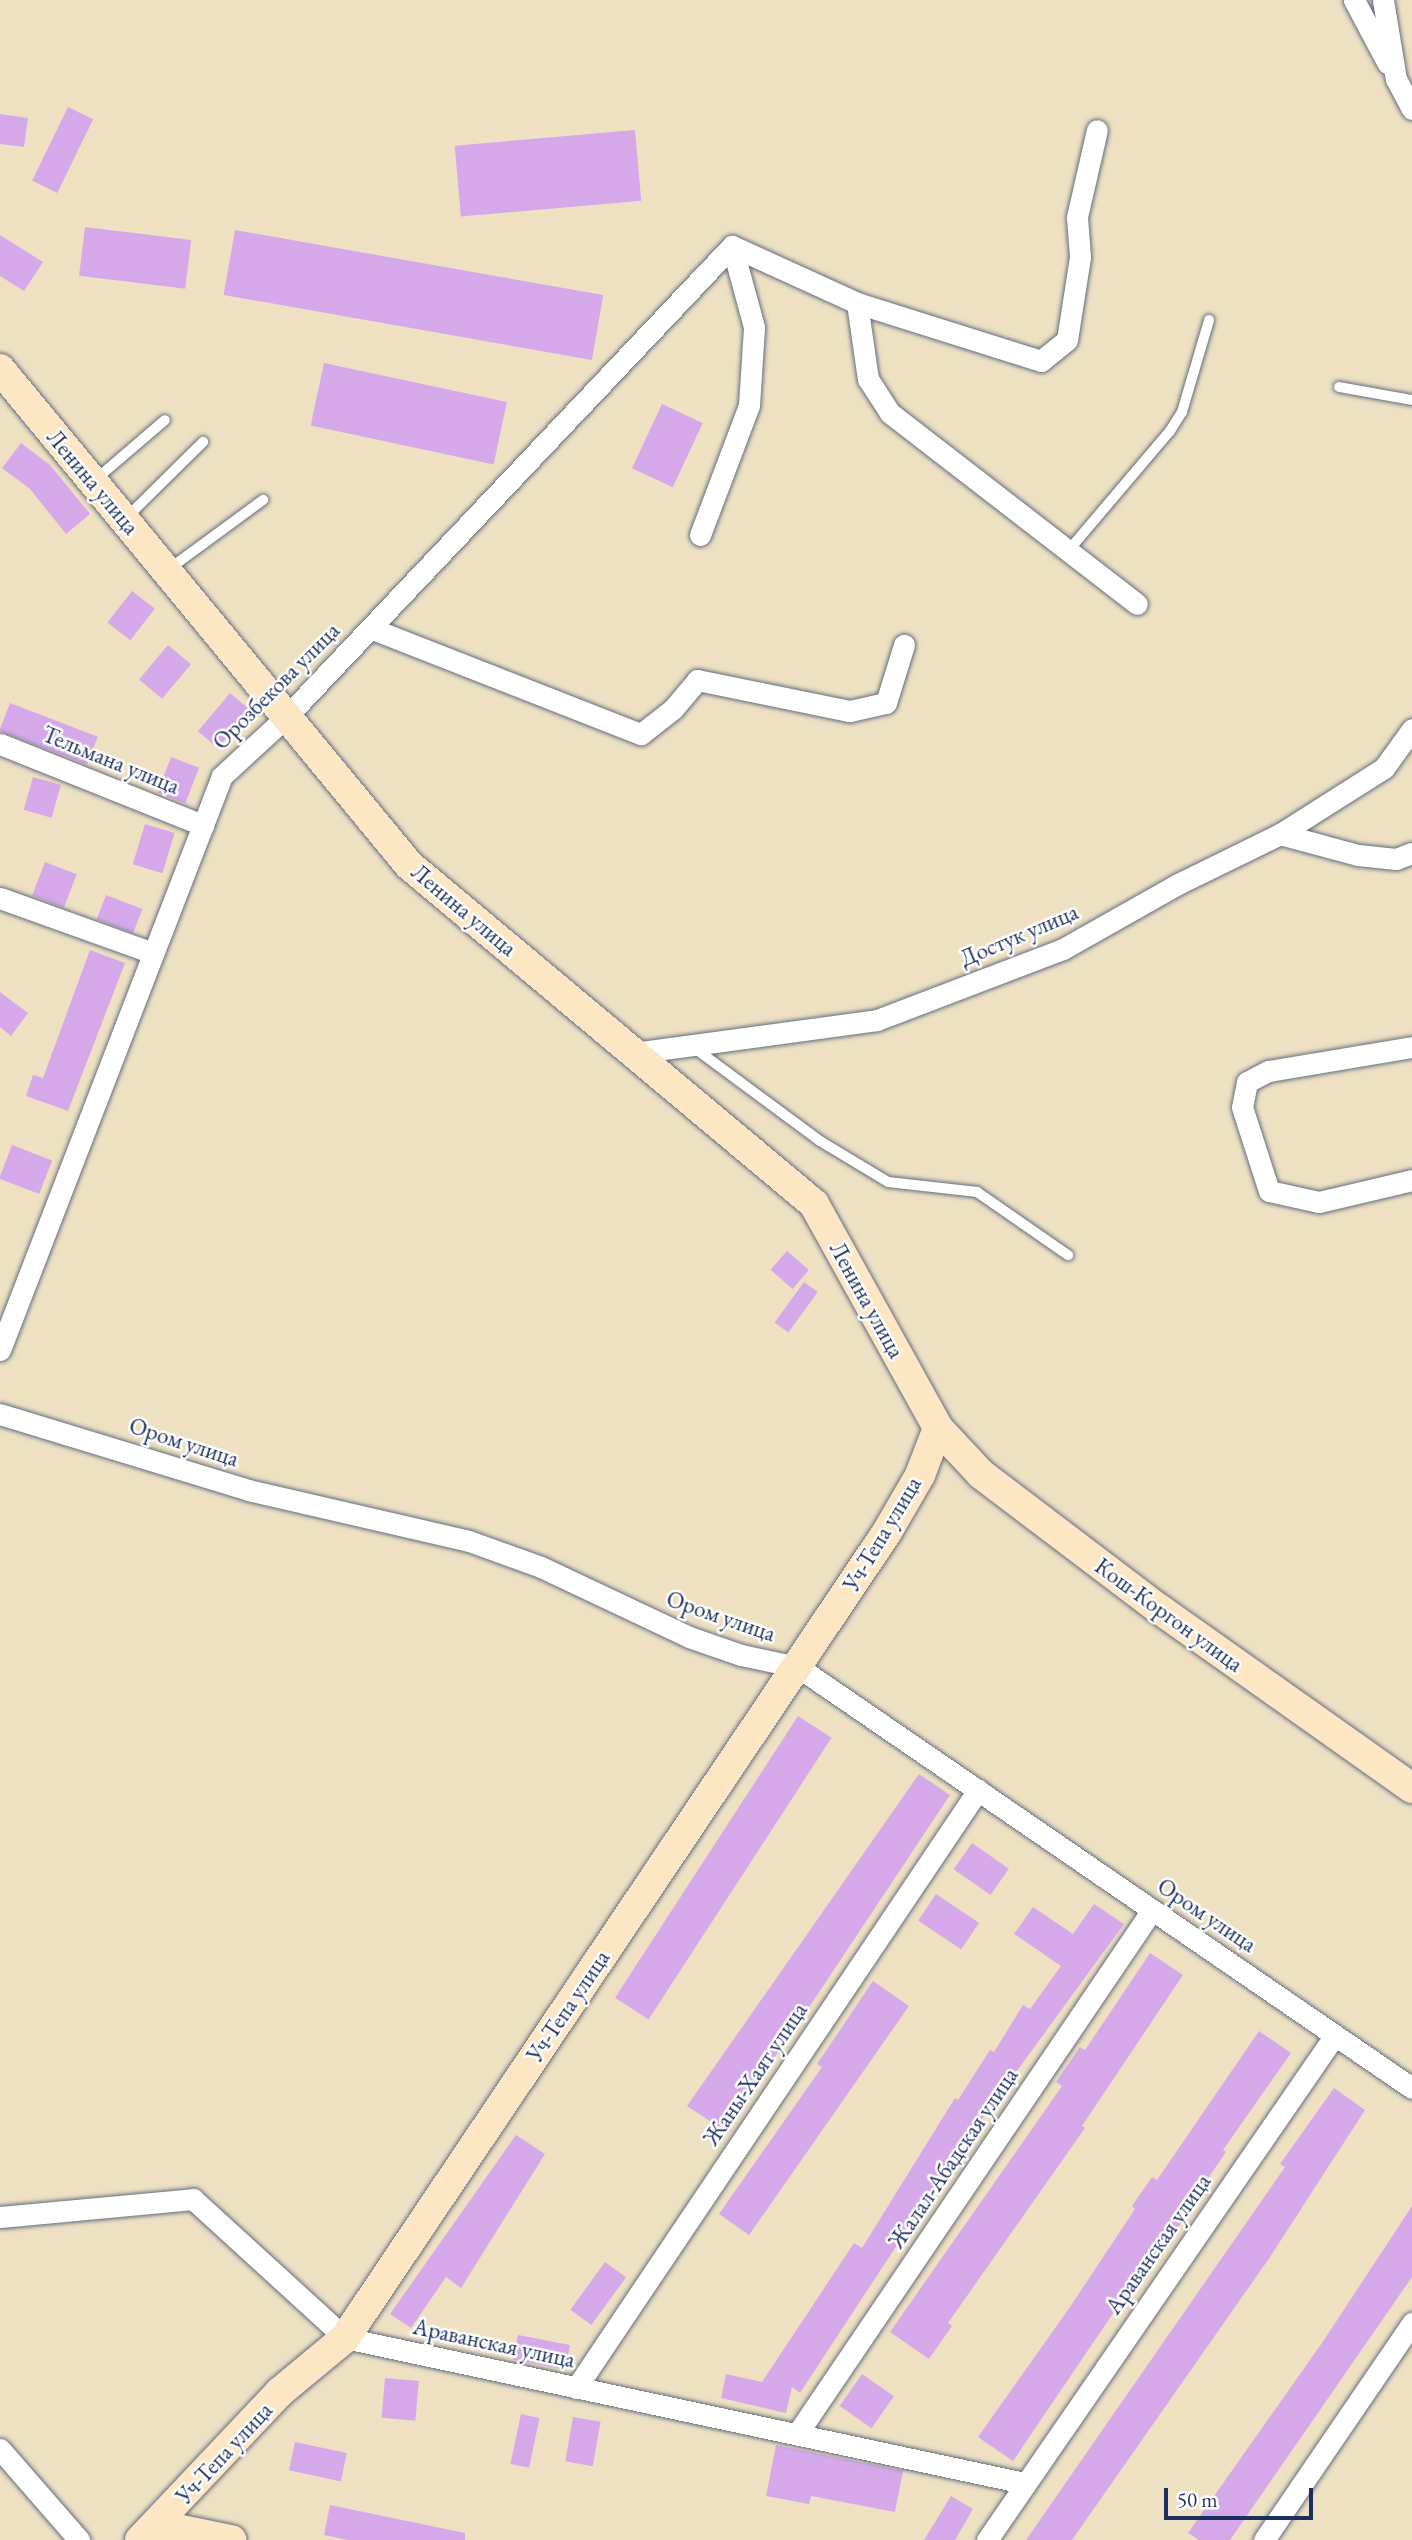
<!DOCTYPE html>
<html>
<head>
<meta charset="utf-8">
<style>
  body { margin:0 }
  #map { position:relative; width:1412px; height:2540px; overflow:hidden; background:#eee1c2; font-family:"EB Garamond",serif }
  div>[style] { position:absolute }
  .building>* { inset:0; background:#d5a9e9; transform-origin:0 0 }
  .roads { filter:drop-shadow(0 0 2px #656d81) drop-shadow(0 0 2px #656d81) }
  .lane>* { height:10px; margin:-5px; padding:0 5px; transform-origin:5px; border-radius:5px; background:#fff }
  .street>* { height:21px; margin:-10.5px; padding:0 10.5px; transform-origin:10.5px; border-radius:10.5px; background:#fff }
  .secondary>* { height:30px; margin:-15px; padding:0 15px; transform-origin:15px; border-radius:15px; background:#fce6c4 }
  span { translate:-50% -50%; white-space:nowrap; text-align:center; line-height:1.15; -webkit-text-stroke:5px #fff; paint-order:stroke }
  .street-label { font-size:23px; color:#1b2f5e }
  .scale { position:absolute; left:1164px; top:2488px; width:149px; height:32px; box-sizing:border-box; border:4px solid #1b2f5e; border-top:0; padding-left:9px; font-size:21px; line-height:24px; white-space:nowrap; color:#1b2f5e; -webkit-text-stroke:5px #fff; paint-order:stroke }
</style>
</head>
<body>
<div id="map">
  <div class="building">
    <i style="left:68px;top:107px;width:28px;height:82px;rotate:26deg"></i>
    <i style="clip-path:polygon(0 114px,28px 118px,24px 147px,0 144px)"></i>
    <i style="left:635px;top:130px;width:71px;height:181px;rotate:85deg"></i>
    <i style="left:85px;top:227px;width:107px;height:49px;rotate:7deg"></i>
    <i style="left:235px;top:230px;width:374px;height:66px;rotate:10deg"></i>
    <i style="clip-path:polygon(0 235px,43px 262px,24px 291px,0 276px)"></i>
    <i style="left:324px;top:363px;width:187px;height:64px;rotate:12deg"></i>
    <i style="left:662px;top:404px;width:45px;height:71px;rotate:25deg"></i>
    <i style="clip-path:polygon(21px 443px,50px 465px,90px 514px,66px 534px,30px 489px,2px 468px)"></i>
    <i style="left:132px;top:591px;width:29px;height:40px;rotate:38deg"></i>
    <i style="left:168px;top:645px;width:30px;height:45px;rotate:40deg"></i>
    <i style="left:230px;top:693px;width:26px;height:50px;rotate:40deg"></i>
    <i style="left:10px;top:703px;width:94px;height:30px;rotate:21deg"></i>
    <i style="left:171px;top:757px;width:30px;height:38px;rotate:21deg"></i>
    <i style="left:33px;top:777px;width:29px;height:34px;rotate:16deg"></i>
    <i style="left:145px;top:824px;width:31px;height:42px;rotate:17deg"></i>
    <i style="left:45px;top:862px;width:34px;height:36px;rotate:21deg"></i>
    <i style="left:106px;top:895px;width:39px;height:26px;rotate:21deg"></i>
    <i style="clip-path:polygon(90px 950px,125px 963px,68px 1111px,26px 1096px,33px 1075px,43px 1078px)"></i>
    <i style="clip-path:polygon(0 992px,28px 1013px,11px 1036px,0 1027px)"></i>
    <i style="left:12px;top:1145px;width:43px;height:36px;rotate:21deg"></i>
    <i style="left:787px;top:1251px;width:29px;height:25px;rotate:41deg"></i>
    <i style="left:804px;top:1282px;width:17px;height:50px;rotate:36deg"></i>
    <i style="left:798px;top:1716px;width:40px;height:336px;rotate:33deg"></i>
    <i style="clip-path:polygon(919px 1774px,950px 1795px,792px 2033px,722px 2129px,687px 2106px)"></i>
    <i style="left:972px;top:1843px;width:45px;height:32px;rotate:35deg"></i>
    <i style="left:936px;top:1894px;width:52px;height:32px;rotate:34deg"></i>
    <i style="clip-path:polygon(1094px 1904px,1124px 1924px,960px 2149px,800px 2393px,792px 2387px,786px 2413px,721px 2398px,726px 2374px,762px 2382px,854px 2243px,862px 2248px,955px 2098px,958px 2100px,990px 2050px,994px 2052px,1023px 2005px,1030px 2009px,1061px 1966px,1014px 1934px,1033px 1907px,1073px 1934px)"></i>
    <i style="clip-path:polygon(1150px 1953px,1183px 1975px,1082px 2126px,1085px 2128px,948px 2323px,952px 2326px,929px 2359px,890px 2332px,1062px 2086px,1056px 2082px,1080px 2047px,1085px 2050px)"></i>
    <i style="clip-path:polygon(873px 1981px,909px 2006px,749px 2235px,719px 2214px,822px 2067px,817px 2064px)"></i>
    <i style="clip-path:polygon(1259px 2031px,1291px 2053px,1223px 2150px,1226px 2152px,1191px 2203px,1195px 2206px,1135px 2281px,1013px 2461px,978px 2437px,1070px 2307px,1135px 2209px,1132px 2206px,1152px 2177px,1157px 2180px)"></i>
    <i style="clip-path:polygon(1334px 2088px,1365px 2110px,1270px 2257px,1072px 2540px,1026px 2540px,1285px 2167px,1280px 2164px)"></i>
    <i style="clip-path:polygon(516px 2135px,545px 2154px,461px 2288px,446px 2277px,411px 2328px,390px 2314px)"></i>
    <i style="clip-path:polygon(1412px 2206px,1412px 2277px,1230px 2540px,1199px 2540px,1188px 2533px,1324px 2340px)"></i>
    <i style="left:605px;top:2262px;width:26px;height:59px;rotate:36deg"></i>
    <i style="left:518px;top:2335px;width:53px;height:25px;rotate:11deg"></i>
    <i style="left:862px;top:2374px;width:39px;height:39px;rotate:35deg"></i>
    <i style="left:385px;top:2378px;width:34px;height:40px;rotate:5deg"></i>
    <i style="left:521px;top:2414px;width:19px;height:51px;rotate:12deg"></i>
    <i style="left:573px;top:2417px;width:28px;height:45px;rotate:10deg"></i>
    <i style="left:295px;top:2442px;width:53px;height:29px;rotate:12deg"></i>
    <i style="clip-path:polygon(776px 2445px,903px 2471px,895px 2512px,811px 2496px,809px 2504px,766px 2496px)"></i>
    <i style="clip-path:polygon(951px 2496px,973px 2509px,955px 2540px,924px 2540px)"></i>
    <i style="clip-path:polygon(330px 2505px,465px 2533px,465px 2540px,348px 2540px,324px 2535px)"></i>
  </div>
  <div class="roads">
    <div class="lane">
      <i style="left:1339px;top:387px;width:74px;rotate:10.1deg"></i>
      <i style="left:95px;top:480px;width:92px;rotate:-40.6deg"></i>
      <i style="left:127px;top:517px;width:107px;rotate:-44.6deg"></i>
      <i style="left:1069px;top:550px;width:156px;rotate:-49.7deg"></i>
      <i style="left:1170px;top:431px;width:22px;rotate:-58deg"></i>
      <i style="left:1182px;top:412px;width:96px;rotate:-73.6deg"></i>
      <i style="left:169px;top:569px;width:117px;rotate:-36.3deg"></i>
      <i style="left:693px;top:1047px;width:158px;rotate:36.5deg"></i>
      <i style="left:820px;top:1141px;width:79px;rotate:31.1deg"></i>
      <i style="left:888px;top:1182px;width:90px;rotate:6.4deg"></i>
      <i style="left:977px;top:1192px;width:111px;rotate:34.7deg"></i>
    </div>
    <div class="street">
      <i style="left:1354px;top:0;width:72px;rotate:62deg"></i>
      <i style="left:1383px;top:0;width:80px;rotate:80.7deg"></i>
      <i style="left:1396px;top:79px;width:34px;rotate:62deg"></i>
      <i style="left:732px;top:246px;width:137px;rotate:24.5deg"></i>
      <i style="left:857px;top:303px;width:193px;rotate:17.5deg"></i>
      <i style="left:1041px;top:361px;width:33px;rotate:-39deg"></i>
      <i style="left:1067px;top:340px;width:84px;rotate:-81.1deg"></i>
      <i style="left:1080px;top:257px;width:40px;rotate:-94.3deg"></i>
      <i style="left:1077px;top:217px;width:89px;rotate:-77.1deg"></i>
      <i style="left:857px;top:303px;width:77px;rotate:81.8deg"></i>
      <i style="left:868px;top:379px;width:40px;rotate:57.1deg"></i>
      <i style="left:890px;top:413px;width:312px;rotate:37.7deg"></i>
      <i style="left:700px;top:535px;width:139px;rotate:-69.3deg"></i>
      <i style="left:749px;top:405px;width:78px;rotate:-86.3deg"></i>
      <i style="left:754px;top:327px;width:84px;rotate:-105.2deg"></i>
      <i style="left:370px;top:628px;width:291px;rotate:21.4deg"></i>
      <i style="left:641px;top:734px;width:41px;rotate:-38deg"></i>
      <i style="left:673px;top:709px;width:38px;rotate:-50deg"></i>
      <i style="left:697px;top:680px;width:156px;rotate:11.5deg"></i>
      <i style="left:850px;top:711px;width:37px;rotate:-13deg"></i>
      <i style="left:886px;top:703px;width:61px;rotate:-72.8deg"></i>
      <i style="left:0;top:744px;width:219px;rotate:21.8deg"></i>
      <i style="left:1280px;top:834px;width:81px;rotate:15.1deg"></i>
      <i style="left:1358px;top:855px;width:38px;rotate:6deg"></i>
      <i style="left:1396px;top:859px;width:17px;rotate:-21deg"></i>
      <i style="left:0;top:898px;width:163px;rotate:19.8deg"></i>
      <i style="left:1412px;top:1047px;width:146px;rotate:170.5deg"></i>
      <i style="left:1268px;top:1071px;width:24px;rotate:152deg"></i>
      <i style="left:1247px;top:1082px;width:25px;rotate:101deg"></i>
      <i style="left:1242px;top:1107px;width:88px;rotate:72.2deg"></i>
      <i style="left:1269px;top:1191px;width:51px;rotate:12.4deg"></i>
      <i style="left:1319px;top:1202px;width:96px;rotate:-13.3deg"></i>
      <i style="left:634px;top:1053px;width:245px;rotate:-7.7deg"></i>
      <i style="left:877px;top:1020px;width:199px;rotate:-20.9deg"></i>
      <i style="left:1063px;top:949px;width:132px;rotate:-29.5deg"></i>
      <i style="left:1178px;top:884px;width:114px;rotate:-26.1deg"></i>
      <i style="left:1280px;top:834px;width:123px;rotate:-32.4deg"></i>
      <i style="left:1384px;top:768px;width:48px;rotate:-54.3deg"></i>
      <i style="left:0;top:1350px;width:615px;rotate:-68.86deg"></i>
      <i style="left:222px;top:776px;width:88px;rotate:-42.7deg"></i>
      <i style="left:287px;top:716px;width:647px;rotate:-46.57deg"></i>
      <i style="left:0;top:1414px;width:259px;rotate:17deg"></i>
      <i style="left:248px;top:1490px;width:227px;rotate:13deg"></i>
      <i style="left:469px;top:1541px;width:77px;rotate:19.9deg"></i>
      <i style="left:541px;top:1567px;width:164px;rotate:25.3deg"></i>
      <i style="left:689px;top:1637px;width:55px;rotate:19.1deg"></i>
      <i style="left:741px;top:1655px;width:58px;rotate:11.9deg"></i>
      <i style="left:798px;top:1667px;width:744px;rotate:34.44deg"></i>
      <i style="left:0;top:2217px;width:194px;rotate:-5.3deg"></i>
      <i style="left:193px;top:2199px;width:206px;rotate:42.4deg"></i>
      <i style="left:345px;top:2338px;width:694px;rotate:12.05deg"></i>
      <i style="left:576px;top:2388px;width:721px;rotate:-56.09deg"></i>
      <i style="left:797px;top:2434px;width:633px;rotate:-55.88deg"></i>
      <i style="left:0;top:2449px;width:121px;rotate:49deg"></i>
      <i style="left:987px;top:2540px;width:613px;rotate:-55.43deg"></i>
      <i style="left:1264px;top:2540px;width:263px;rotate:-55.7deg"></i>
    </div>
    <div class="secondary">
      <i style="left:0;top:369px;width:643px;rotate:50.49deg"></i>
      <i style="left:409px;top:865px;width:528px;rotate:39.93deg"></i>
      <i style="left:814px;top:1204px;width:256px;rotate:61deg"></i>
      <i style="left:938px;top:1428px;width:63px;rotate:46.9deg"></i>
      <i style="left:981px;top:1474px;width:223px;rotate:37.2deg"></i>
      <i style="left:1159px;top:1609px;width:310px;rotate:35.3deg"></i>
      <i style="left:157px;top:2525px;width:76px;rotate:11.5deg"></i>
      <i style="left:140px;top:2540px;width:204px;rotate:-46.6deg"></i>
      <i style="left:280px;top:2392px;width:85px;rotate:-39.7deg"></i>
      <i style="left:345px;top:2338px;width:971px;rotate:-56.08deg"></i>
      <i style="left:887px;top:1532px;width:66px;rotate:-59.9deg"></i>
      <i style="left:920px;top:1475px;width:50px;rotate:-69deg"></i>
    </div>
  </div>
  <div class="street-label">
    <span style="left:93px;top:482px;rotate:50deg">Ленина улица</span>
    <span style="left:276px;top:686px;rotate:-45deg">Орозбекова улица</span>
    <span style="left:111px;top:760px;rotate:22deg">Тельмана улица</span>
    <span style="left:464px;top:910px;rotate:40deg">Ленина улица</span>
    <span style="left:1019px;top:935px;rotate:-23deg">Достук улица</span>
    <span style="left:867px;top:1300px;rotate:61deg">Ленина улица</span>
    <span style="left:184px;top:1442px;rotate:18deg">Ором улица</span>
    <span style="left:882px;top:1534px;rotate:-59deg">Уч-Тепа улица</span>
    <span style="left:1169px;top:1615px;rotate:36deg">Кош-Коргон улица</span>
    <span style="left:721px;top:1616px;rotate:19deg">Ором улица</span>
    <span style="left:1207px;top:1915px;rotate:34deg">Ором улица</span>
    <span style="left:568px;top:2006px;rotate:-56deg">Уч-Тепа улица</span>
    <span style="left:755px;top:2074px;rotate:-56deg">Жаны-Хаят улица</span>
    <span style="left:953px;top:2158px;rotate:-56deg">Жалал-Абадская улица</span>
    <span style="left:1158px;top:2244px;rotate:-55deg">Араванская улица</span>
    <span style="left:494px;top:2343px;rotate:12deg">Араванская улица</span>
    <span style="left:224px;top:2453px;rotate:-47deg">Уч-Тепа улица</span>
  </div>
  <div class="scale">50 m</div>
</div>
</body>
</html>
